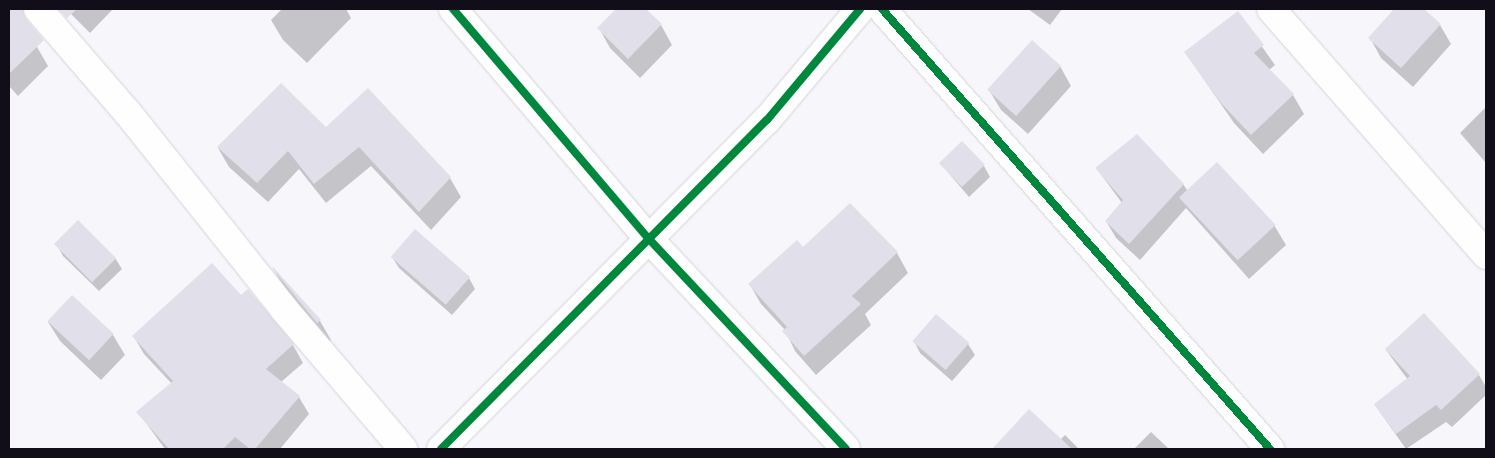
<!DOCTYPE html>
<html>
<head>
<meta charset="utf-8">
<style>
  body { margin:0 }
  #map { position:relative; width:1495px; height:458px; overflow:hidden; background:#f7f6fb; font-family:Signika,sans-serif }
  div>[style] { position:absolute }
  .shadow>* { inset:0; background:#0003 }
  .building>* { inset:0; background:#e1dfe9; transform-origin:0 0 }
  .roads { filter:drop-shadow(0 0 1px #d5d2dc) drop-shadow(0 0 1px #d5d2dc) }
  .minor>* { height:28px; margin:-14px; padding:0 14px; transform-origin:14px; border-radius:14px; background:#fefefe }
  .cycleway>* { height:8px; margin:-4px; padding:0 4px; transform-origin:4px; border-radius:4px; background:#00873e }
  span { translate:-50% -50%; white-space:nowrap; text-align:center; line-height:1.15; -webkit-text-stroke:4px #fff; paint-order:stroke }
  .frame { position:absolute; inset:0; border:10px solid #110e19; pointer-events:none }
</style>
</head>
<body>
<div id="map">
  <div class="shadow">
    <i style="clip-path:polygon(66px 9px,113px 9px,90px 33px)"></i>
    <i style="clip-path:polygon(282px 9px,346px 9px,351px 18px,307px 63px,283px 40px,271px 20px)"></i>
    <i style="clip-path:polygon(617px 9px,644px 9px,661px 25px,672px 45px,640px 78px,610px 48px,599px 28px)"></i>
    <i style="clip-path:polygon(1028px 9px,1062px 9px,1050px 25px)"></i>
    <i style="clip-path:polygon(1396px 9px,1422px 9px,1440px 25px,1451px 44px,1413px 87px,1381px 58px,1370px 38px)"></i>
    <i style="clip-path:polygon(1238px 13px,1275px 65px,1269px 70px,1293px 95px,1304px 114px,1263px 154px,1234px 123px,1185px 52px)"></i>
    <i style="clip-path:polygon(9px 18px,37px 47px,48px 66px,18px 96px,9px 86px)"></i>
    <i style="clip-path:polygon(1060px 66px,1071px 86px,1028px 134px,1001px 110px,989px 90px)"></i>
    <i style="clip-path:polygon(368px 89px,450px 178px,461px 197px,431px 230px,371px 166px,326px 203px,299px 169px,268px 202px,229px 167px,218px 148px,326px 129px)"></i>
    <i style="clip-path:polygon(1486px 107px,1486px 163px,1460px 133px)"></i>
    <i style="clip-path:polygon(940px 163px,984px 166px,990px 177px,969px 197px)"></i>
    <i style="clip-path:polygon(1097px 169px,1183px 184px,1187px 190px,1274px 225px,1286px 245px,1249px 279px,1186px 208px,1140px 260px,1116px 238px,1106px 221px,1122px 203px)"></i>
    <i style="clip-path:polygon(57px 245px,115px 258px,122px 269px,99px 291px,63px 256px)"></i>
    <i style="clip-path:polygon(803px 249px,897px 253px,908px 273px,865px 314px,871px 325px,816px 375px,795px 351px,785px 330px,761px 304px,750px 285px)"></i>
    <i style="clip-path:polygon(392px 257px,469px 278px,475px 289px,452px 315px,399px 268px)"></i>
    <i style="clip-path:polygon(274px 270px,320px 321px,331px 340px,329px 342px,285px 289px)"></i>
    <i style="clip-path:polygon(72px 296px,113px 335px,125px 355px,101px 380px,60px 341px,48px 322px)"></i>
    <i style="clip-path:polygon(241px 297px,293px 345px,303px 363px,281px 382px,299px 397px,309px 414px,280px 449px,165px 449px,138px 412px,172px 384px,144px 354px,134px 337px)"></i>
    <i style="clip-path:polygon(1424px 315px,1479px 375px,1486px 387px,1486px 395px,1452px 427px,1446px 422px,1406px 449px,1375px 405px,1408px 380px,1386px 350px)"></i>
    <i style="clip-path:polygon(936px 316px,968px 344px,975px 355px,952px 381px,920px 353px,914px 341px)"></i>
    <i style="clip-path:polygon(1151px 432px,1169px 449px,1134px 449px)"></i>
    <i style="clip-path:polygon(1065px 435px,1079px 449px,1004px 449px,1000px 442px,1060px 440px)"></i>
  </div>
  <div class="building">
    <i style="clip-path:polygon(9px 9px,23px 9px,26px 19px,44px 40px,9px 74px)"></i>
    <i style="clip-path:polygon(58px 9px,77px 9px,67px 18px)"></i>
    <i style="clip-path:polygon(616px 9px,646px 9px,662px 24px,628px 59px,597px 28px)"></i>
    <i style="clip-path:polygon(1394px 9px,1424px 9px,1441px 24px,1401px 68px,1368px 38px)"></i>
    <i style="clip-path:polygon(1238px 11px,1264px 45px,1254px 53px,1294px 94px,1251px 135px,1221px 103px,1184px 52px)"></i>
    <i style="left:1032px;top:40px;width:39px;height:67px;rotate:42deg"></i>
    <i style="clip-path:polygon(281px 83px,326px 127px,368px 88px,451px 177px,419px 212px,359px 147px,314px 184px,288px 151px,257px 183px,217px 147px)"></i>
    <i style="clip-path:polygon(1137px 134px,1184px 184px,1129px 244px,1105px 221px,1123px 200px,1095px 168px)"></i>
    <i style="left:962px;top:141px;width:33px;height:32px;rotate:46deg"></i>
    <i style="left:1217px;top:162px;width:86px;height:52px;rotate:47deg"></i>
    <i style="clip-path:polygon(850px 203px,898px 252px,852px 296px,861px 304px,804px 356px,782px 331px,787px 327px,748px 284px,797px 240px,803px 247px)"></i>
    <i style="left:78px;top:220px;width:54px;height:34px;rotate:45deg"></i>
    <i style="left:415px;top:229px;width:73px;height:37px;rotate:41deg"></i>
    <i style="clip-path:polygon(212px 263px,241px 295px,248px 289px,294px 344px,266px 369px,300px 396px,255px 449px,250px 449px,235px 437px,223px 449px,169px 449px,136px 412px,173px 381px,132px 336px)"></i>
    <i style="clip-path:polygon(273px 267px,321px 320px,317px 323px,272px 268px)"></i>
    <i style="left:72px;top:295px;width:57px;height:36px;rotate:43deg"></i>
    <i style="clip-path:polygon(1424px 313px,1480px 374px,1441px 410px,1436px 405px,1396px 434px,1374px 404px,1410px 376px,1385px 349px)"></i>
    <i style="left:936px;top:314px;width:44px;height:36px;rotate:41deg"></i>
    <i style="clip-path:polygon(1029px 409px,1072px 449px,992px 449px)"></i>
  </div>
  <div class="roads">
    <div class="minor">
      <i style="left:38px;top:9px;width:136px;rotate:49.2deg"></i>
      <i style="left:127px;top:112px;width:252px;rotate:51.4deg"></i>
      <i style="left:284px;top:309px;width:184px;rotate:49.6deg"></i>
      <i style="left:453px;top:9px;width:301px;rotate:49.6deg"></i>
      <i style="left:648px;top:238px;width:289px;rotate:46.8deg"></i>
      <i style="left:882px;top:9px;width:587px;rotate:48.59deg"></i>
      <i style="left:1271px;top:9px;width:327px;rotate:48.8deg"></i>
      <i style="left:441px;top:449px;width:463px;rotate:-45.3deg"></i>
      <i style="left:767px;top:120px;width:145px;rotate:-50deg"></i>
    </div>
  </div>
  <div class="cycleway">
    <i style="left:453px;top:9px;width:301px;rotate:49.6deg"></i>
    <i style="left:648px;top:238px;width:289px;rotate:46.8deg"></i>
    <i style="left:882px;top:9px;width:587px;rotate:48.59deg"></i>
    <i style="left:441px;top:449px;width:463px;rotate:-45.3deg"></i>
    <i style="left:767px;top:120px;width:145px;rotate:-50deg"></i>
  </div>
  <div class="frame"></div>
</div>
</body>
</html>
